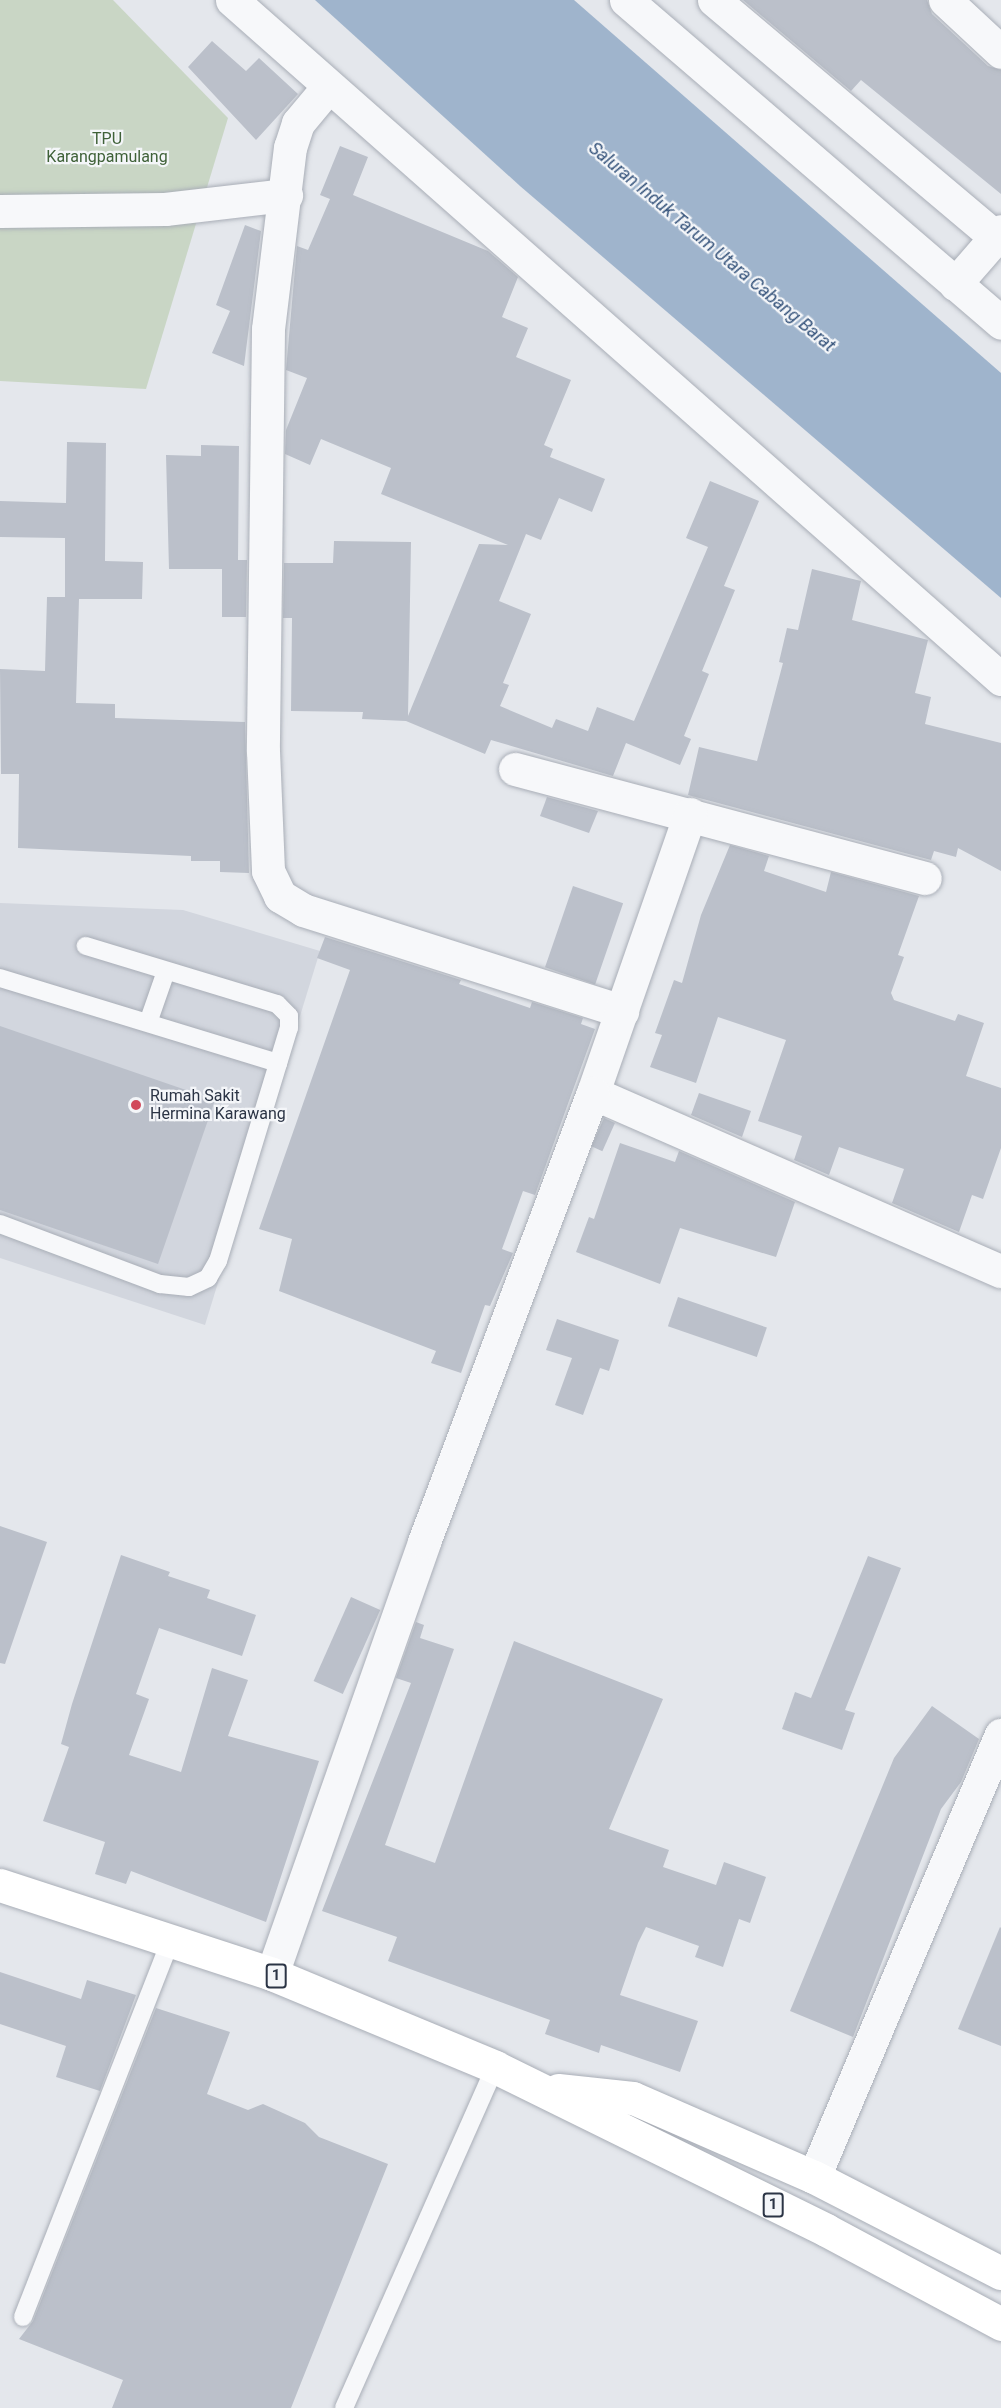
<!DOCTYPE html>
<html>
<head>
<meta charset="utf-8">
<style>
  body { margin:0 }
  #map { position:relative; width:1001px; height:2408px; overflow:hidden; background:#e4e7ec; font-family:Roboto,sans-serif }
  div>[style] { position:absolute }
  .built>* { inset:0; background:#d2d6de }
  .green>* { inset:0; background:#c9d6c5 }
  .water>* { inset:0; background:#9fb4cc }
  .building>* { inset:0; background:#bbc0ca; transform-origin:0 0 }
  .roads { filter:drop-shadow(0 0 2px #a9aeb7) drop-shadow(0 0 2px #a9aeb7) }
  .service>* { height:18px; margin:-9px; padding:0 9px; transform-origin:9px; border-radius:9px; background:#f7f8fa }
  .minor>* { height:33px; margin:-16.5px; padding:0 16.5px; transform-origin:16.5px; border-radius:16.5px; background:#f7f8fa }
  .tertiary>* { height:33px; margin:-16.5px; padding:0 16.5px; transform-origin:16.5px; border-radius:16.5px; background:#f7f8fa }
  .primary>* { height:33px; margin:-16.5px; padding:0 16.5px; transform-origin:16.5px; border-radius:16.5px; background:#fff }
  .dots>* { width:16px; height:16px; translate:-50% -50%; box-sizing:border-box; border:3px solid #f4f6f9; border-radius:50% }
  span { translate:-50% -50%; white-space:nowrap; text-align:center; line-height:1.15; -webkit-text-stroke:4.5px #f4f6f9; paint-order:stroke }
  .shield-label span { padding:2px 4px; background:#f4f6f9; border:2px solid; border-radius:4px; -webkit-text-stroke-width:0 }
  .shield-label { font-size:15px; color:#2b3445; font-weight:700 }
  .park-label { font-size:16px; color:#3f6138 }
  .poi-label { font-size:16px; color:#2b3445 }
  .left { translate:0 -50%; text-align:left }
  .water-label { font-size:18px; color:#34527a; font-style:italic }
</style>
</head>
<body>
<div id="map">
  <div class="built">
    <i style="clip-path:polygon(0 903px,183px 910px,320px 951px,205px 1325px,0 1258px)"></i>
  </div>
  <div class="green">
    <i style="clip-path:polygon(0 0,113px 0,228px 118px,146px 389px,0 381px)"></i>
  </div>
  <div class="water">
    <i style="clip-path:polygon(315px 0,574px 0,1001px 373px,1001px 598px,520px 186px)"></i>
  </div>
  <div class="building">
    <i style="clip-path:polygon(743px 0,927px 0,932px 14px,988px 66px,1001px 70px,1001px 194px,861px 80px,851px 91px)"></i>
    <i style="clip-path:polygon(212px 41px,246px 71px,259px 58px,298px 94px,256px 140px,188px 67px)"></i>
    <i style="clip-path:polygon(340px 146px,368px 157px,353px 195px,488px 251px,518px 277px,502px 317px,528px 328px,516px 357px,571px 380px,544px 445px,553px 449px,550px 457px,605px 479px,592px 512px,559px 498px,541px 540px,526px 534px,499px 601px,531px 614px,503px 683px,509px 685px,500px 706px,552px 728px,556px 719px,588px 731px,597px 707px,634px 721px,708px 547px,686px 538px,710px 481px,759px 501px,724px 586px,735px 590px,702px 671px,709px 674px,684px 736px,691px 739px,680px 765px,626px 743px,613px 776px,491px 740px,485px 754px,406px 721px,362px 719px,363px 712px,291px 711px,292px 618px,283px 618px,284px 563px,333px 563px,334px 541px,411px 542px,408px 716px,479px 544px,508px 545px,381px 494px,391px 468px,321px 439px,310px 465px,285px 454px,286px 430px,307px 378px,286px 370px,297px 246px,308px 250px,330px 199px,320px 195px)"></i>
    <i style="clip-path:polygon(245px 225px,261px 231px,244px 366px,212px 353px,230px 311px,216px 305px)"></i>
    <i style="clip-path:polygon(67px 442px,106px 443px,105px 561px,143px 562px,142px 599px,79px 599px,76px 703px,115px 704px,115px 718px,245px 722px,249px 873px,220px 872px,220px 861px,191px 861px,191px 856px,18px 848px,19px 774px,1px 774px,0 669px,45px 671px,47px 597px,65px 597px,65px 538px,0 537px,0 501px,66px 503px)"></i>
    <i style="clip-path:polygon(201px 445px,239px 446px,238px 560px,247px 560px,246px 617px,222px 617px,222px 569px,169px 569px,166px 455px,201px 456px)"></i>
    <i style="clip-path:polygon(812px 569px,861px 581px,852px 620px,928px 640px,915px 693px,931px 697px,925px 724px,1001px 743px,1001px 871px,958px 848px,956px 857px,934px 851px,931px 860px,688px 795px,699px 747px,757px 761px,783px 663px,779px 662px,787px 628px,798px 630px)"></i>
    <i style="clip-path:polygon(547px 797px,598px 811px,589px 833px,540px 816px)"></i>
    <i style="clip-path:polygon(730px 845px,769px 856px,764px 871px,826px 892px,831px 872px,919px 896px,898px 955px,904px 957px,891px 993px,894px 1000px,955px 1021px,958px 1014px,984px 1023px,966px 1076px,1001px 1088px,1001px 1148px,983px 1199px,972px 1195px,959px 1232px,892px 1203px,904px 1169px,839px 1147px,829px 1175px,794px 1160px,802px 1136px,758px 1121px,786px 1040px,718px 1017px,696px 1083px,650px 1067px,662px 1035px,655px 1033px,674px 980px,682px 983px,701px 915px)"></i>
    <i style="left:573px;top:886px;width:53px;height:86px;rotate:19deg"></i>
    <i style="clip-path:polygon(325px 937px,461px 980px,459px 984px,530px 1008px,532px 1002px,583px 1018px,581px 1024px,595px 1029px,535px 1195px,523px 1191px,502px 1249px,513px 1253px,490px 1306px,485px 1305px,461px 1373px,431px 1363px,436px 1351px,279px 1291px,292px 1239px,259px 1229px,350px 970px,317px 958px)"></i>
    <i style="clip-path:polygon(0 1026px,215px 1100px,158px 1264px,0 1210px)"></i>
    <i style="clip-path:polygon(699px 1093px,751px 1111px,742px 1137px,691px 1115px)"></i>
    <i style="left:604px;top:1118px;width:12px;height:31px;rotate:24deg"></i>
    <i style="clip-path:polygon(620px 1143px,675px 1162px,679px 1151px,795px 1202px,776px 1257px,680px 1228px,660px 1284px,576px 1252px,589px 1217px,594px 1219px)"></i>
    <i style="left:678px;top:1297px;width:94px;height:31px;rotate:19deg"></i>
    <i style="clip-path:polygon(557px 1319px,619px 1340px,609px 1371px,600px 1368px,583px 1415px,555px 1405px,572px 1358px,546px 1350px)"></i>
    <i style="clip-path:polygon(0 1526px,47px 1542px,5px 1664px,0 1663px)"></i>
    <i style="clip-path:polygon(121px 1555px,170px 1572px,168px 1576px,210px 1590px,207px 1598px,256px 1615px,242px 1656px,159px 1628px,136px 1694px,149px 1699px,129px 1755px,181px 1772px,212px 1668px,248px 1680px,228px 1736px,319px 1761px,266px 1922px,131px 1871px,126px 1884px,95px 1874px,105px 1842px,43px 1821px,69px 1747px,61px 1744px,72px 1704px)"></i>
    <i style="clip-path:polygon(868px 1556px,901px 1568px,845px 1710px,855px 1713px,842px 1750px,782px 1729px,795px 1692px,811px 1698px)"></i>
    <i style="left:351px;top:1597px;width:32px;height:92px;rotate:24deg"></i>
    <i style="clip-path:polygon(416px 1622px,424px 1625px,420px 1638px,454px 1649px,385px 1845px,435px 1863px,514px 1641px,663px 1699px,609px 1829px,669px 1850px,663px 1867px,716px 1885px,724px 1862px,766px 1877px,750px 1923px,739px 1919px,723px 1967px,695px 1957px,699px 1946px,646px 1927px,638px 1943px,620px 1995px,698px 2021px,680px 2072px,601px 2045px,599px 2053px,545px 2034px,550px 2020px,388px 1961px,397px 1937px,322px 1911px,411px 1683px,396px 1678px)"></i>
    <i style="clip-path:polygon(932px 1706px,979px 1739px,961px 1782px,941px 1809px,853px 2037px,790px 2011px,894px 1758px)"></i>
    <i style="clip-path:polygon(1000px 1927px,1001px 1928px,1001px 2046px,958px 2029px)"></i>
    <i style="clip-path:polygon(0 1972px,81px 1999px,87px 1980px,136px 1995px,100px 2091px,56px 2077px,66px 2046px,0 2024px)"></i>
    <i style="clip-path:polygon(156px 2008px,230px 2032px,207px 2094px,248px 2110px,263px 2104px,305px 2123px,319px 2137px,388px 2164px,291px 2408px,112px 2408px,123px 2380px,19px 2339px,33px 2321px)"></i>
  </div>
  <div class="roads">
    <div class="service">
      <i style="left:0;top:978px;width:291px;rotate:17deg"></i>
      <i style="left:149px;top:1020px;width:49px;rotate:-70.8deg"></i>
      <i style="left:0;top:1224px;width:171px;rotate:20.6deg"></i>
      <i style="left:160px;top:1284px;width:29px;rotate:6deg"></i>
      <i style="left:189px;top:1287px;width:21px;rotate:-25deg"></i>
      <i style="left:208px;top:1278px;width:20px;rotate:-60deg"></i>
      <i style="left:218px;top:1261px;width:244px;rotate:-73.1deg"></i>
      <i style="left:289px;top:1028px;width:12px;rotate:-90deg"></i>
      <i style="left:289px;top:1016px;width:17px;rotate:-135deg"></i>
      <i style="left:277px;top:1004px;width:200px;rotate:-163.1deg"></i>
      <i style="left:23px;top:2317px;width:403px;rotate:-68.6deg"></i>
      <i style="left:344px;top:2408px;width:373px;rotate:-66.1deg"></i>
    </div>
    <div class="minor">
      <i style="left:714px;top:0;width:368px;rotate:40.1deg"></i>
      <i style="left:945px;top:0;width:76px;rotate:42.9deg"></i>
      <i style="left:328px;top:87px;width:47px;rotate:129.8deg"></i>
      <i style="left:298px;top:123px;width:25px;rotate:108deg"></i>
      <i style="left:290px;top:147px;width:183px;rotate:96.9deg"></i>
      <i style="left:268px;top:329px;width:422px;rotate:90.7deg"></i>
      <i style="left:263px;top:751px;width:120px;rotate:87.6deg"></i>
      <i style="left:268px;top:871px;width:28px;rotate:64deg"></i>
      <i style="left:280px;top:896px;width:27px;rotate:31deg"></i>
      <i style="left:303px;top:910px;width:335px;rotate:17.6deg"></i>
      <i style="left:0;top:211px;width:165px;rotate:-0.7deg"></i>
      <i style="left:165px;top:209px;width:122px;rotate:-6.6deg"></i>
      <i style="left:955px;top:284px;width:70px;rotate:-49deg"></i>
      <i style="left:515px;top:769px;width:424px;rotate:14.9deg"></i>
      <i style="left:690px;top:814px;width:295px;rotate:109.2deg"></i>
      <i style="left:593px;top:1093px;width:445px;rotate:23.6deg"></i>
      <i style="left:272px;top:1974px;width:458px;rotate:-70.6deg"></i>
      <i style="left:424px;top:1542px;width:480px;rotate:-69.4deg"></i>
      <i style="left:814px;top:2177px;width:480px;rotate:-67.1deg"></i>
    </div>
    <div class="tertiary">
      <i style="left:232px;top:0;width:1026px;rotate:41.44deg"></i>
      <i style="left:626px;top:0;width:495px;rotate:40.7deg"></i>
    </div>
    <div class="primary">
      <i style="left:0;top:1885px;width:286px;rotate:18.1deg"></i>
      <i style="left:272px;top:1974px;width:242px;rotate:22.6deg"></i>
      <i style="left:495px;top:2067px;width:369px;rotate:26.2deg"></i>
      <i style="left:826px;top:2230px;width:199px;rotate:28.2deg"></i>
      <i style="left:558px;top:2090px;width:75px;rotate:6.1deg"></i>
      <i style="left:633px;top:2098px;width:197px;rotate:23.6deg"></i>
      <i style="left:814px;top:2177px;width:210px;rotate:27.2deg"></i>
    </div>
  </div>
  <div class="dots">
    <i style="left:136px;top:1105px;background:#d1495b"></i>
  </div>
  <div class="shield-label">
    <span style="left:276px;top:1976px">1</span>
    <span style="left:773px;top:2205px">1</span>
  </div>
  <div class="park-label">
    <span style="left:107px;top:148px">TPU<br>Karangpamulang</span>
  </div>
  <div class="poi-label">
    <span class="left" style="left:150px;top:1105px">Rumah Sakit<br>Hermina Karawang</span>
  </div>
  <div class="water-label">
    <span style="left:712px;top:247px;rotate:40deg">Saluran Induk Tarum Utara Cabang Barat</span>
  </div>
</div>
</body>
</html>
